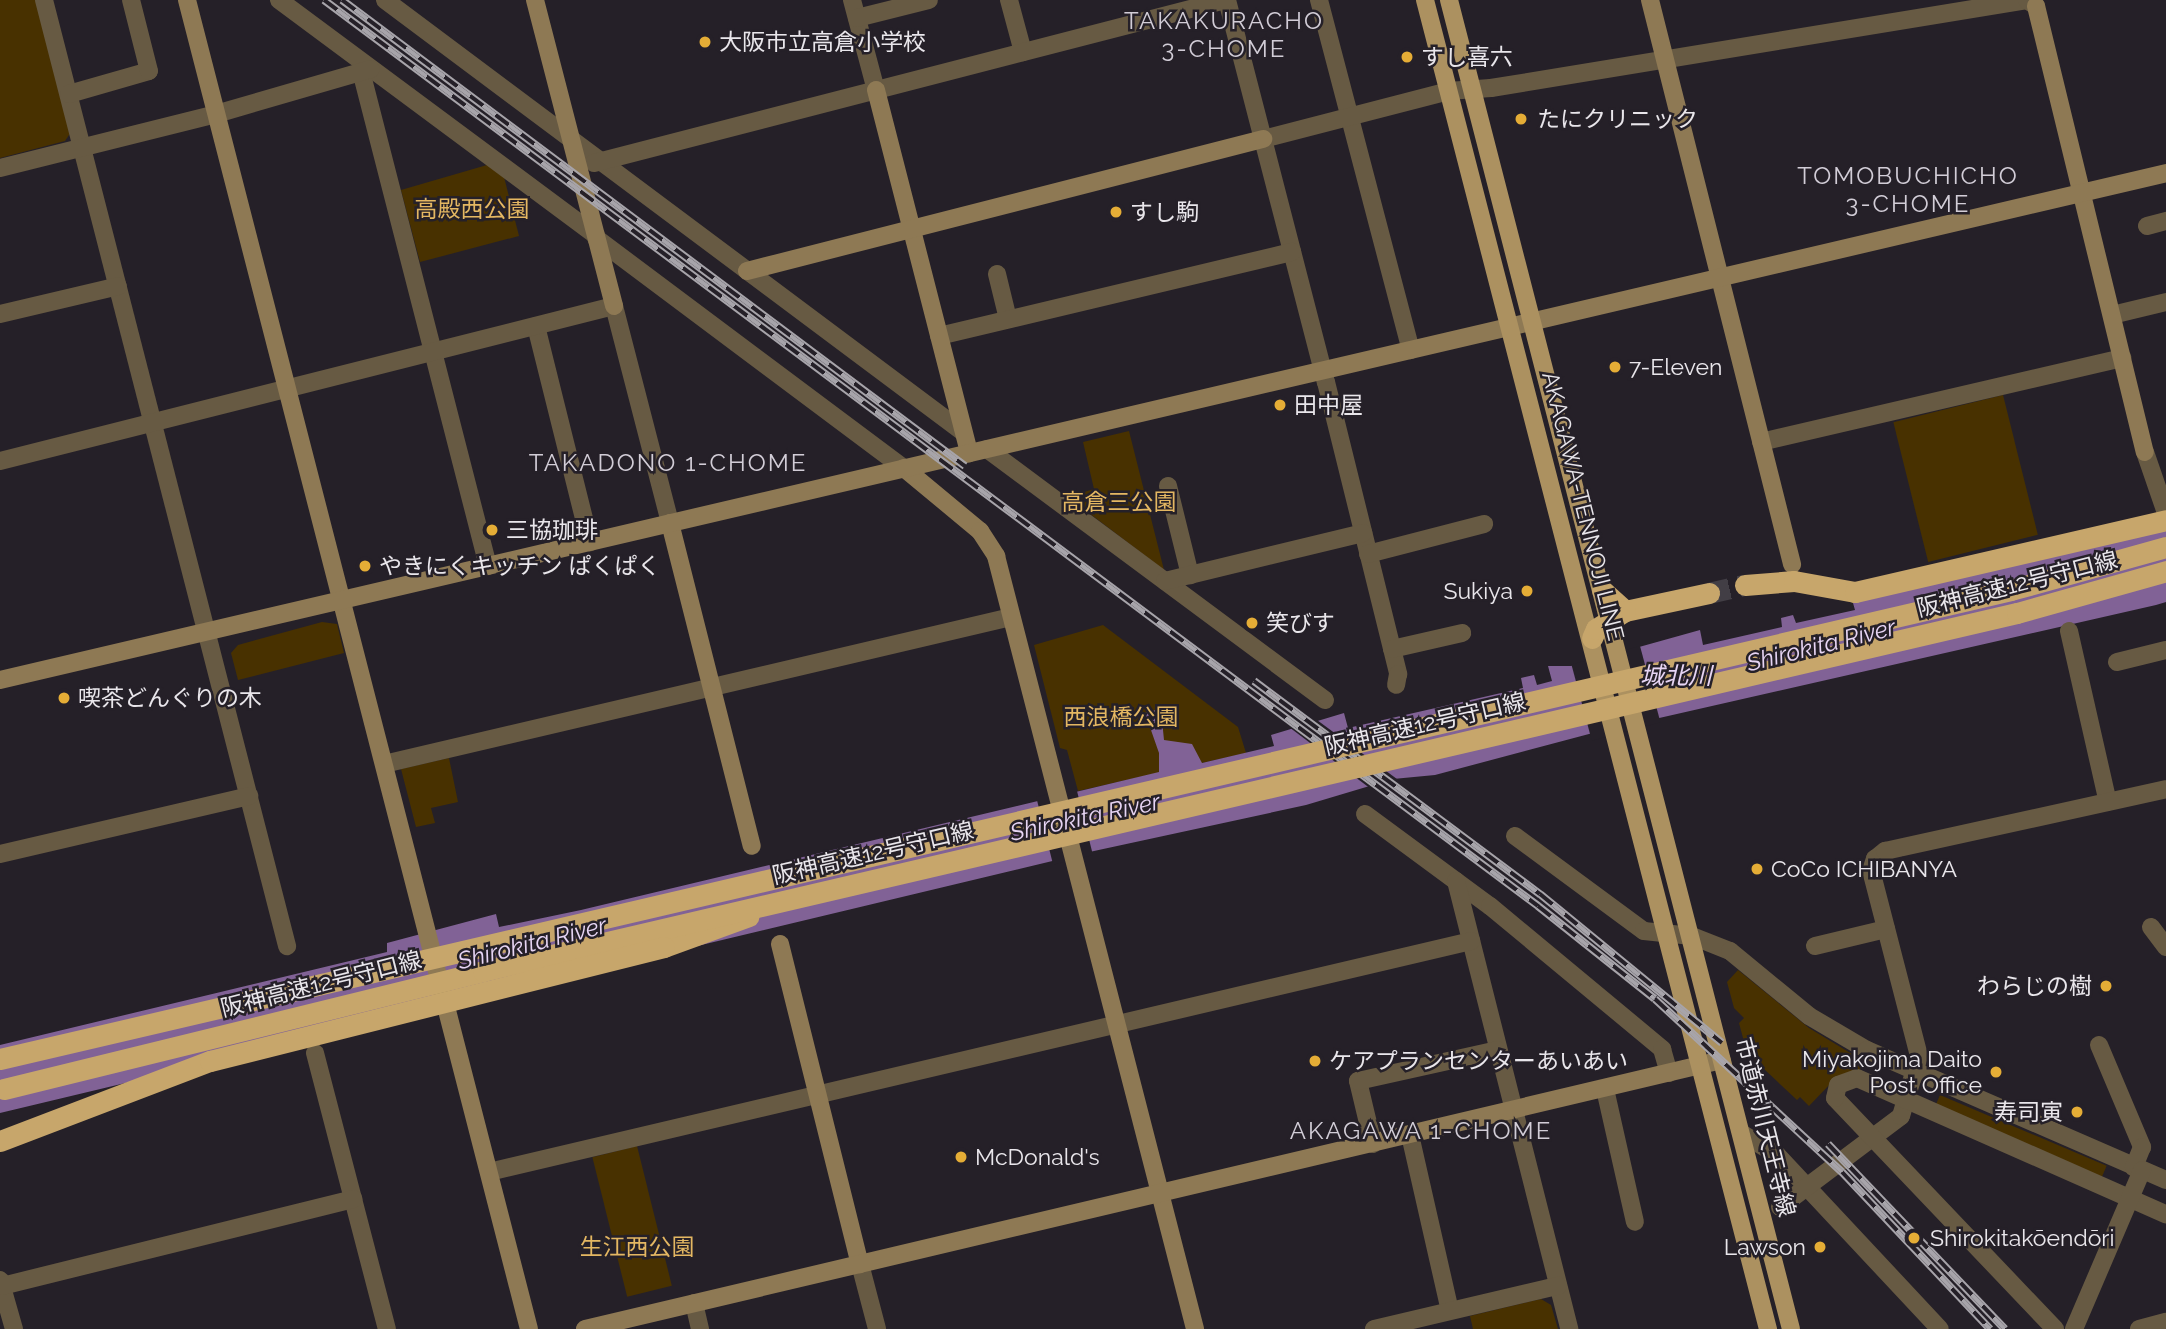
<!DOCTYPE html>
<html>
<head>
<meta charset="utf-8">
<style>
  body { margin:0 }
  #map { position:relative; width:2166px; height:1329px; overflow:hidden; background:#252028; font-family:Raleway,"Noto Sans JP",sans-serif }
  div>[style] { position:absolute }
  .green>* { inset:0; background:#483100; transform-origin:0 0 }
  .water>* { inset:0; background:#816296 }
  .pier>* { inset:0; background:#252028; transform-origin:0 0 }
  .highway-tunnel>* { height:21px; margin-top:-10.5px; transform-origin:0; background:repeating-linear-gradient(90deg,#423e45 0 21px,transparent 0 31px) }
  .street>* { height:18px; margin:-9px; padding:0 9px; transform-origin:9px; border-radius:9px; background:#675a43 }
  .secondary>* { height:18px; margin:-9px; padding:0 9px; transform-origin:9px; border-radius:9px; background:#8e7954 }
  .primary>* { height:18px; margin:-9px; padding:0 9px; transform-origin:9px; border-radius:9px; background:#ac9160 }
  .highway>* { height:21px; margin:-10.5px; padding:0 10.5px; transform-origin:10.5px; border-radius:10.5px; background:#c7a66b }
  .rail>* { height:8px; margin-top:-4px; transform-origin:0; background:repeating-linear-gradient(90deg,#252028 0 16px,#a7a4aa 0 32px); box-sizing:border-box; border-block:2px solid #a7a4aa }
  .highway-bridge>* { height:21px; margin:-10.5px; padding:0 10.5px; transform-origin:10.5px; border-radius:10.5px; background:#c7a66b }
  .dots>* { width:19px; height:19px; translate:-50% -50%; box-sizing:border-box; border:4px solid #252028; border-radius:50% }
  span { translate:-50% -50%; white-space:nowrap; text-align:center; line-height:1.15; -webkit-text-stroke:5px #252028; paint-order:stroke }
  .poi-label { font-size:23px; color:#e9e6eb }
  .left { translate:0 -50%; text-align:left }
  .right { translate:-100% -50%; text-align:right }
  .park-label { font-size:23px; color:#e4b762 }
  .street-label { font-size:23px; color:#e9e6eb }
  .neighbourhood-label { font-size:24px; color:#d2cdd7; letter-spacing:2px }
  .water-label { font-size:24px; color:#e7d5f4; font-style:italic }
</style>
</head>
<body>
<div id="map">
  <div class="green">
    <i style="clip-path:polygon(0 0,36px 0,73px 129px,65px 141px,0 158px)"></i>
    <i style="clip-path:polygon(487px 165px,504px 177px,519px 236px,420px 262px,401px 190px)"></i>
    <i style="left:2003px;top:395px;width:144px;height:113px;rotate:76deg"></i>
    <i style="clip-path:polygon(1129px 431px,1164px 570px,1068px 497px,1094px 489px,1083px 442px)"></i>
    <i style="clip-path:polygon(322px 622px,337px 624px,344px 653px,238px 680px,231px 653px,238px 645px)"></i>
    <i style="clip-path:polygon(1103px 625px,1238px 727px,1246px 753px,1078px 791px,1067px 750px,1060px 748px,1034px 645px)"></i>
    <i style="clip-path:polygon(449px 758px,458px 802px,431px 808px,435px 823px,416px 827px,401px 769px)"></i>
    <i style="clip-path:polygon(1738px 970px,1809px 1028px,1870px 1065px,1834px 1080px,1809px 1106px,1800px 1097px,1797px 1100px,1747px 1053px,1739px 1023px,1744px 1018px,1734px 1008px,1727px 982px)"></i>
    <i style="left:1940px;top:1095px;width:181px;height:13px;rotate:23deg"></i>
    <i style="left:637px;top:1146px;width:144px;height:46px;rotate:76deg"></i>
    <i style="clip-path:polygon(1541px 1299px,1551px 1305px,1558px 1329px,1473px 1329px,1470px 1316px)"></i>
  </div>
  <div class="water">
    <i style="clip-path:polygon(2166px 522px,2166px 602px,2156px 605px,1589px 734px,1435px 775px,1393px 779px,1306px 805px,1094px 851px,0 1113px,0 1045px,387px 952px,387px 943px,496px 914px,499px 927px,581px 910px,1159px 772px,1159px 753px,1145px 713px,1167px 707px,1169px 718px,1162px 720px,1164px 740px,1192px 744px,1202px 763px,1274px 746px,1271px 735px,1344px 713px,1348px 728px,1523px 688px,1521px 678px,1534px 675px,1537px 685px,1552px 681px,1548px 666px,1571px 666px,1700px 630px,1703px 645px,1782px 627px,1781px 618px,1793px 615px,1796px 623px,1855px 610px,1851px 596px)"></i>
  </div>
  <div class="pier">
    <i style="left:1640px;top:646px;width:79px;height:71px;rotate:75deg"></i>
    <i style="clip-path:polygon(1317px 720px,1401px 782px,1371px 789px,1289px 727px)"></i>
    <i style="left:1076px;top:787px;width:70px;height:41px;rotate:76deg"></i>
  </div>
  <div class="highway-tunnel">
    <i style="left:1709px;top:593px;width:37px;rotate:-13deg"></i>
  </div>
  <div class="street">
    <i style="left:44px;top:0;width:977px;rotate:75.59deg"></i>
    <i style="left:279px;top:0;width:395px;rotate:36.6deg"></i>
    <i style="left:385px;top:0;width:722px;rotate:36.77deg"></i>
    <i style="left:852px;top:0;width:93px;rotate:75.1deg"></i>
    <i style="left:1009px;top:0;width:54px;rotate:74.9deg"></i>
    <i style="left:1227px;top:0;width:395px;rotate:75.5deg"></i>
    <i style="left:1326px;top:382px;width:301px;rotate:76.1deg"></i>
    <i style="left:1398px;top:674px;width:11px;rotate:100deg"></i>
    <i style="left:1319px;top:0;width:362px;rotate:75.3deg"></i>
    <i style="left:857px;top:18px;width:74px;rotate:-14deg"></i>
    <i style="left:362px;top:75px;width:507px;rotate:75.61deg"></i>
    <i style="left:69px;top:94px;width:83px;rotate:-16deg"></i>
    <i style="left:149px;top:71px;width:73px;rotate:-104.2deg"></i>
    <i style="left:1263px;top:139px;width:191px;rotate:-14.5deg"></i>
    <i style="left:1448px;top:91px;width:43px;rotate:-4deg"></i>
    <i style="left:1491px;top:88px;width:543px;rotate:-9.32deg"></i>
    <i style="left:2027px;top:0;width:11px;rotate:34deg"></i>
    <i style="left:594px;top:163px;width:652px;rotate:-14.48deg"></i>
    <i style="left:0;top:168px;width:223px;rotate:-14deg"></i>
    <i style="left:216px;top:114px;width:161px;rotate:-16.2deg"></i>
    <i style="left:2147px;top:226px;width:20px;rotate:-15deg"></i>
    <i style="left:596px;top:238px;width:384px;rotate:36.8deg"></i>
    <i style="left:997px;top:274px;width:46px;rotate:76.3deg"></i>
    <i style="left:0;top:314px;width:121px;rotate:-13.3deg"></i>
    <i style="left:2112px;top:315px;width:56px;rotate:-13.5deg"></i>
    <i style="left:536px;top:326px;width:223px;rotate:76deg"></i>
    <i style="left:939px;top:336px;width:363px;rotate:-13.4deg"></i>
    <i style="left:1761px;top:442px;width:371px;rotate:-13.1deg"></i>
    <i style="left:987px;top:449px;width:421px;rotate:36.6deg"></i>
    <i style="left:2145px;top:452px;width:65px;rotate:71deg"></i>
    <i style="left:0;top:461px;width:633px;rotate:-14.17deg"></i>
    <i style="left:614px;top:306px;width:224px;rotate:75.5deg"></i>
    <i style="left:1168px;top:486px;width:92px;rotate:76.1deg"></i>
    <i style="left:1368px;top:554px;width:120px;rotate:-14.5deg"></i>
    <i style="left:1165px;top:581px;width:204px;rotate:-13.6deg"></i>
    <i style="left:2069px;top:631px;width:175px;rotate:77.2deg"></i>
    <i style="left:1392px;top:649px;width:72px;rotate:-12.9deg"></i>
    <i style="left:2117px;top:662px;width:50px;rotate:-13.8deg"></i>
    <i style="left:384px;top:764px;width:644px;rotate:-13.19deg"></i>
    <i style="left:1365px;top:814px;width:155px;rotate:36.4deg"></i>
    <i style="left:1490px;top:906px;width:224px;rotate:39.7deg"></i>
    <i style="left:1662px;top:1049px;width:25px;rotate:74deg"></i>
    <i style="left:1515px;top:836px;width:160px;rotate:36.4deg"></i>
    <i style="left:1644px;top:931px;width:48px;rotate:5.9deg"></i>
    <i style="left:1692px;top:936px;width:41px;rotate:21.5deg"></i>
    <i style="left:1730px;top:951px;width:102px;rotate:39.4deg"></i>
    <i style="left:1809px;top:1016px;width:67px;rotate:30.4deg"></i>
    <i style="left:1867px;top:1050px;width:326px;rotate:23.5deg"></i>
    <i style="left:0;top:854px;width:256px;rotate:-13.1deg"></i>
    <i style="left:1456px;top:881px;width:462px;rotate:75.8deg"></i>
    <i style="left:2151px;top:927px;width:25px;rotate:53deg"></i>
    <i style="left:1815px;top:946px;width:73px;rotate:-13.5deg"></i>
    <i style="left:2099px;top:1045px;width:111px;rotate:67.1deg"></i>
    <i style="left:2142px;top:1147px;width:22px;rotate:112deg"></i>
    <i style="left:315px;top:1053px;width:285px;rotate:75.4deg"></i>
    <i style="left:1605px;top:1089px;width:136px;rotate:77.3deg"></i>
    <i style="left:1741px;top:1133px;width:42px;rotate:31.4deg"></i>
    <i style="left:1777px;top:1155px;width:238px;rotate:46.9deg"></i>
    <i style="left:1410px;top:1135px;width:180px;rotate:77.2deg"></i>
    <i style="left:1373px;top:1144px;width:65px;rotate:-103.4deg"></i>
    <i style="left:1358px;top:1081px;width:143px;rotate:-12.5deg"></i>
    <i style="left:489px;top:1172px;width:1009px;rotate:-13.24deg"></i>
    <i style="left:1780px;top:1207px;width:151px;rotate:-36.9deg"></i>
    <i style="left:1901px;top:1116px;width:63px;rotate:-73.3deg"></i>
    <i style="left:1919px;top:1056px;width:191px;rotate:-104.5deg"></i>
    <i style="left:1871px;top:871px;width:13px;rotate:-72deg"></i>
    <i style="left:1875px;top:859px;width:13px;rotate:-39deg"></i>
    <i style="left:1885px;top:851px;width:288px;rotate:-12.4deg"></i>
    <i style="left:860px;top:1264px;width:67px;rotate:75.3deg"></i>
    <i style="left:0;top:1280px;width:51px;rotate:74.1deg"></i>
    <i style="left:2px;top:1286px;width:362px;rotate:-13.9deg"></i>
    <i style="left:694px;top:1303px;width:27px;rotate:77deg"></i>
    <i style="left:1374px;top:1329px;width:189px;rotate:-13.2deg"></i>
    <i style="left:2055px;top:1329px;width:319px;rotate:-133.6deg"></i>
    <i style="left:1835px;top:1098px;width:13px;rotate:-77deg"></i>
    <i style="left:1838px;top:1085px;width:20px;rotate:-20deg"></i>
    <i style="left:1857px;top:1078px;width:338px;rotate:23.8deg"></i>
    <i style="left:2074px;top:1329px;width:173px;rotate:-66.8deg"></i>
    <i style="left:2139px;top:1329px;width:28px;rotate:-15deg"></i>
  </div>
  <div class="secondary">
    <i style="left:187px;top:0;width:1372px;rotate:75.57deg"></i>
    <i style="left:535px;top:0;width:316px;rotate:75.5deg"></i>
    <i style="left:1650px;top:0;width:582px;rotate:75.87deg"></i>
    <i style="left:2036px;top:6px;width:459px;rotate:76.3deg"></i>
    <i style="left:876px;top:90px;width:375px;rotate:75.6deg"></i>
    <i style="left:747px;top:271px;width:533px;rotate:-14.35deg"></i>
    <i style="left:904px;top:468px;width:99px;rotate:39.7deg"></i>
    <i style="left:980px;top:531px;width:30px;rotate:57deg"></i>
    <i style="left:996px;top:556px;width:798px;rotate:75.56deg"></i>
    <i style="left:670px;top:523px;width:333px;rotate:75.8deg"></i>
    <i style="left:0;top:680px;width:2225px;rotate:-13.17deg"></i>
    <i style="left:780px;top:944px;width:330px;rotate:76deg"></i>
    <i style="left:585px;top:1329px;width:1168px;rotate:-13.31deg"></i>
  </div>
  <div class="primary">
    <i style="left:1425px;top:0;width:1373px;rotate:75.53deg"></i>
    <i style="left:1449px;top:0;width:1372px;rotate:75.57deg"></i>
  </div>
  <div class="highway">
    <i style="left:1745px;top:585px;width:49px;rotate:-4.7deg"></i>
    <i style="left:1794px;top:581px;width:62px;rotate:10.2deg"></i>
    <i style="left:1855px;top:592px;width:319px;rotate:-13deg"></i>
    <i style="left:1602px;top:590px;width:31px;rotate:42deg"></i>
    <i style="left:1625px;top:611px;width:86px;rotate:-12.1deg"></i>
    <i style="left:1592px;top:638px;width:10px;rotate:-66deg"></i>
    <i style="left:1596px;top:629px;width:34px;rotate:-32deg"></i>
    <i style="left:664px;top:947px;width:90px;rotate:-20deg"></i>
  </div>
  <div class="rail">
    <i style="left:324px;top:0;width:1515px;rotate:36.73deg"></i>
    <i style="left:1538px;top:906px;width:149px;rotate:38.5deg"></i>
    <i style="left:1655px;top:999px;width:255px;rotate:42.8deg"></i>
    <i style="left:1842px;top:1172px;width:216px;rotate:46.7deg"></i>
    <i style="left:342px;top:0;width:778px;rotate:36.8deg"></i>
    <i style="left:1254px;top:681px;width:357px;rotate:36.7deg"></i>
    <i style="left:1540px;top:894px;width:235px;rotate:39.3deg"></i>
    <i style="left:1828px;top:1144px;width:256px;rotate:46.3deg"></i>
  </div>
  <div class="highway-bridge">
    <i style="left:0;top:1059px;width:2065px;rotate:-13.13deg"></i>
    <i style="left:2011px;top:590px;width:161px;rotate:-15.5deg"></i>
    <i style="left:4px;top:1089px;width:493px;rotate:-13.8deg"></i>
    <i style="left:483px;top:971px;width:1575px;rotate:-13.14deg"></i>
    <i style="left:2017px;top:613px;width:155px;rotate:-15.7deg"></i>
    <i style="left:0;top:1141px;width:225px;rotate:-20.9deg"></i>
    <i style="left:210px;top:1061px;width:468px;rotate:-14.1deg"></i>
  </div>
  <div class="dots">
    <i style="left:705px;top:42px;background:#e5ad36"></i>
    <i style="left:1407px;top:57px;background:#e5ad36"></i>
    <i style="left:1521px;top:119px;background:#e5ad36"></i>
    <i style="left:1116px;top:212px;background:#e5ad36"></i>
    <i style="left:1615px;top:367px;background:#e5ad36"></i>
    <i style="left:1280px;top:405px;background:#e5ad36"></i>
    <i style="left:492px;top:530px;background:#e5ad36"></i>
    <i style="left:365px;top:566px;background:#e5ad36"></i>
    <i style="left:1527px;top:591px;background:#e5ad36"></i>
    <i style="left:1252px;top:623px;background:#e5ad36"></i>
    <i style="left:64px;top:698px;background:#e5ad36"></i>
    <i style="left:1757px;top:869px;background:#e5ad36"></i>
    <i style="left:2106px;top:986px;background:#e5ad36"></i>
    <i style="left:1315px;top:1061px;background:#e5ad36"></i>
    <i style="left:1996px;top:1072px;background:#e5ad36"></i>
    <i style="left:2077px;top:1112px;background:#e5ad36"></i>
    <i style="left:961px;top:1157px;background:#e5ad36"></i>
    <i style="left:1914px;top:1238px;background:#e5ad36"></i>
    <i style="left:1820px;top:1247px;background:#e5ad36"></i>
  </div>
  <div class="poi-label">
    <span class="left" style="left:719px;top:42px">大阪市立高倉小学校</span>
    <span class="left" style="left:1421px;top:57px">すし喜六</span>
    <span class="left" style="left:1537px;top:119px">たにクリニック</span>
    <span class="left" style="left:1130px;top:212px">すし駒</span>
    <span class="left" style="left:1629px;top:367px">7-Eleven</span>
    <span class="left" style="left:1294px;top:405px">田中屋</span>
    <span class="left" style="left:506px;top:530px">三協珈琲</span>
    <span class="left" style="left:379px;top:566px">やきにくキッチン ぱくぱく</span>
    <span class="right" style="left:1513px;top:591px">Sukiya</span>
    <span class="left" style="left:1266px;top:623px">笑びす</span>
    <span class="left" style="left:78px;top:698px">喫茶どんぐりの木</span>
    <span class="left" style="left:1771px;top:869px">CoCo ICHIBANYA</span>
    <span class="right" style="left:2092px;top:986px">わらじの樹</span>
    <span class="right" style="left:1982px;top:1072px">Miyakojima Daito<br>Post Office</span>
    <span class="left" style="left:1329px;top:1061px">ケアプランセンターあいあい</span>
    <span class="right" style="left:2063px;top:1112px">寿司寅</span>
    <span class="left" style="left:975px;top:1157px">McDonald's</span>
    <span class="left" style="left:1930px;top:1238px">Shirokitakōendōri</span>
    <span class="right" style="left:1806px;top:1247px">Lawson</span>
  </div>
  <div class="park-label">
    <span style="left:472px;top:209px">高殿西公園</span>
    <span style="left:1119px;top:502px">高倉三公園</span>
    <span style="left:1121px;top:717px">西浪橋公園</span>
    <span style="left:637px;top:1247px">生江西公園</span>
  </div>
  <div class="street-label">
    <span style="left:1583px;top:506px;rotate:76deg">AKAGAWA-TENNOJI LINE</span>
    <span style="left:2017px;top:584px;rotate:-14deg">阪神高速12号守口線</span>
    <span style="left:1425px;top:724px;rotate:-13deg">阪神高速12号守口線</span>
    <span style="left:873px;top:853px;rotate:-13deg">阪神高速12号守口線</span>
    <span style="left:321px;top:984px;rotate:-14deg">阪神高速12号守口線</span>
    <span style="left:1765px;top:1127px;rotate:76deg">市道赤川天王寺線</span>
  </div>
  <div class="neighbourhood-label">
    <span style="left:1224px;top:35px">TAKAKURACHO<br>3-CHOME</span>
    <span style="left:1908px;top:190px">TOMOBUCHICHO<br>3-CHOME</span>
    <span style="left:668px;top:463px">TAKADONO 1-CHOME</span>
    <span style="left:1421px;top:1131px">AKAGAWA 1-CHOME</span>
  </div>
  <div class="water-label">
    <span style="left:1821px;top:645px;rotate:-14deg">Shirokita River</span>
    <span style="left:1676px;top:676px">城北川</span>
    <span style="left:1085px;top:817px;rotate:-12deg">Shirokita River</span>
    <span style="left:532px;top:943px;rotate:-14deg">Shirokita River</span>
  </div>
</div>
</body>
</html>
